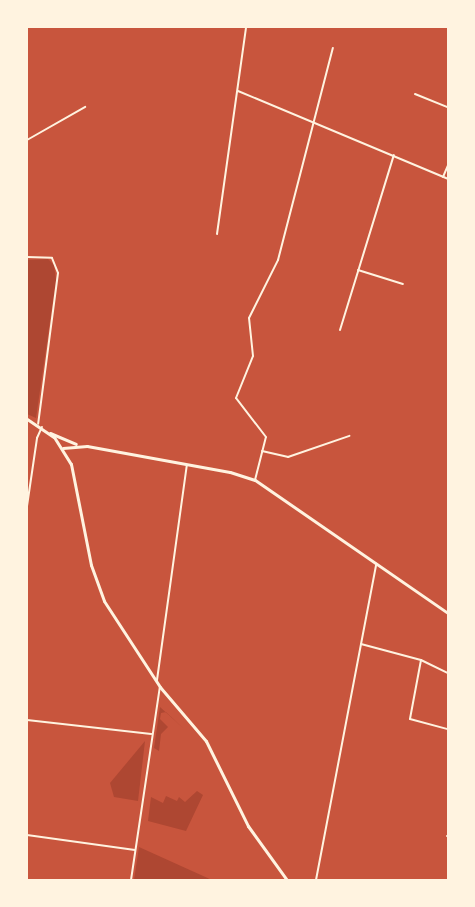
<!DOCTYPE html>
<html>
<head>
<meta charset="utf-8">
<style>
  body { margin:0 }
  #map { position:relative; width:475px; height:907px; overflow:hidden; background:#c8553d; font-family:Merriweather,serif }
  div>[style] { position:absolute }
  .green>* { inset:0; background:#ae4732 }
  .minor>* { height:2px; margin:-1px; padding:0 1px; transform-origin:1px; border-radius:1px; background:#fff3e0 }
  .tertiary>* { height:3px; margin:-1.5px; padding:0 1.5px; transform-origin:1.5px; border-radius:1.5px; background:#fff3e0 }
  .secondary>* { height:3px; margin:-1.5px; padding:0 1.5px; transform-origin:1.5px; border-radius:1.5px; background:#fff3e0 }
  span { translate:-50% -50%; white-space:nowrap; text-align:center; line-height:1.15; -webkit-text-stroke:5px #fff3e0; paint-order:stroke }
  .frame { position:absolute; inset:0; border:28px solid #fff3e0; pointer-events:none }
</style>
</head>
<body>
<div id="map">
  <div class="green">
    <i style="clip-path:polygon(48px 259px,54px 265px,56px 280px,36px 418px,27px 414px,27px 260px)"></i>
    <i style="clip-path:polygon(160px 707px,184px 729px,166px 712px,161px 713px,160px 719px,168px 727px,161px 734px,159px 751px,154px 748px)"></i>
    <i style="clip-path:polygon(145px 741px,138px 801px,114px 797px,110px 783px)"></i>
    <i style="clip-path:polygon(197px 791px,203px 795px,186px 831px,148px 821px,151px 797px,163px 803px,166px 796px,177px 801px,179px 797px,185px 802px)"></i>
    <i style="clip-path:polygon(139px 847px,212px 880px,134px 880px)"></i>
  </div>
  <div class="minor">
    <i style="left:238px;top:91px;width:228px;rotate:22.7deg"></i>
    <i style="left:415px;top:94px;width:35px;rotate:22deg"></i>
    <i style="left:27px;top:140px;width:67px;rotate:-29.6deg"></i>
    <i style="left:443px;top:177px;width:13px;rotate:-67deg"></i>
    <i style="left:217px;top:234px;width:209px;rotate:-82deg"></i>
    <i style="left:27px;top:257px;width:25px;rotate:2deg"></i>
    <i style="left:52px;top:258px;width:16px;rotate:68deg"></i>
    <i style="left:58px;top:273px;width:152px;rotate:97.5deg"></i>
    <i style="left:358px;top:270px;width:47px;rotate:17.3deg"></i>
    <i style="left:340px;top:330px;width:183px;rotate:-72.9deg"></i>
    <i style="left:262px;top:451px;width:27px;rotate:13deg"></i>
    <i style="left:288px;top:457px;width:65px;rotate:-19deg"></i>
    <i style="left:255px;top:480px;width:44px;rotate:-75.7deg"></i>
    <i style="left:266px;top:437px;width:49px;rotate:-127.6deg"></i>
    <i style="left:236px;top:398px;width:45px;rotate:-68deg"></i>
    <i style="left:253px;top:356px;width:38px;rotate:-96deg"></i>
    <i style="left:249px;top:318px;width:65px;rotate:-63.4deg"></i>
    <i style="left:278px;top:260px;width:219px;rotate:-75.5deg"></i>
    <i style="left:27px;top:506px;width:69px;rotate:-81.6deg"></i>
    <i style="left:37px;top:438px;width:12px;rotate:-66deg"></i>
    <i style="left:361px;top:644px;width:62px;rotate:14.9deg"></i>
    <i style="left:421px;top:660px;width:30px;rotate:26deg"></i>
    <i style="left:421px;top:660px;width:60px;rotate:100.6deg"></i>
    <i style="left:410px;top:719px;width:39px;rotate:15deg"></i>
    <i style="left:157px;top:680px;width:217px;rotate:-82.1deg"></i>
    <i style="left:27px;top:720px;width:125px;rotate:6.4deg"></i>
    <i style="left:27px;top:835px;width:109px;rotate:7.9deg"></i>
    <i style="left:447px;top:836px;width:1px"></i>
    <i style="left:131px;top:880px;width:195px;rotate:-81.5deg"></i>
    <i style="left:316px;top:880px;width:322px;rotate:-79.2deg"></i>
  </div>
  <div class="tertiary">
    <i style="left:63px;top:448px;width:24px;rotate:-5deg"></i>
    <i style="left:87px;top:446px;width:145px;rotate:10.3deg"></i>
    <i style="left:230px;top:472px;width:26px;rotate:18deg"></i>
    <i style="left:255px;top:480px;width:234px;rotate:34.6deg"></i>
  </div>
  <div class="secondary">
    <i style="left:27px;top:419px;width:32px;rotate:34deg"></i>
    <i style="left:54px;top:437px;width:32px;rotate:58deg"></i>
    <i style="left:71px;top:464px;width:103px;rotate:78.8deg"></i>
    <i style="left:91px;top:565px;width:38px;rotate:70deg"></i>
    <i style="left:104px;top:601px;width:103px;rotate:56.9deg"></i>
    <i style="left:160px;top:687px;width:71px;rotate:49.6deg"></i>
    <i style="left:206px;top:741px;width:95px;rotate:63.7deg"></i>
    <i style="left:248px;top:826px;width:67px;rotate:54.2deg"></i>
    <i style="left:50px;top:433px;width:28px;rotate:23deg"></i>
  </div>
  <div class="frame"></div>
</div>
</body>
</html>
